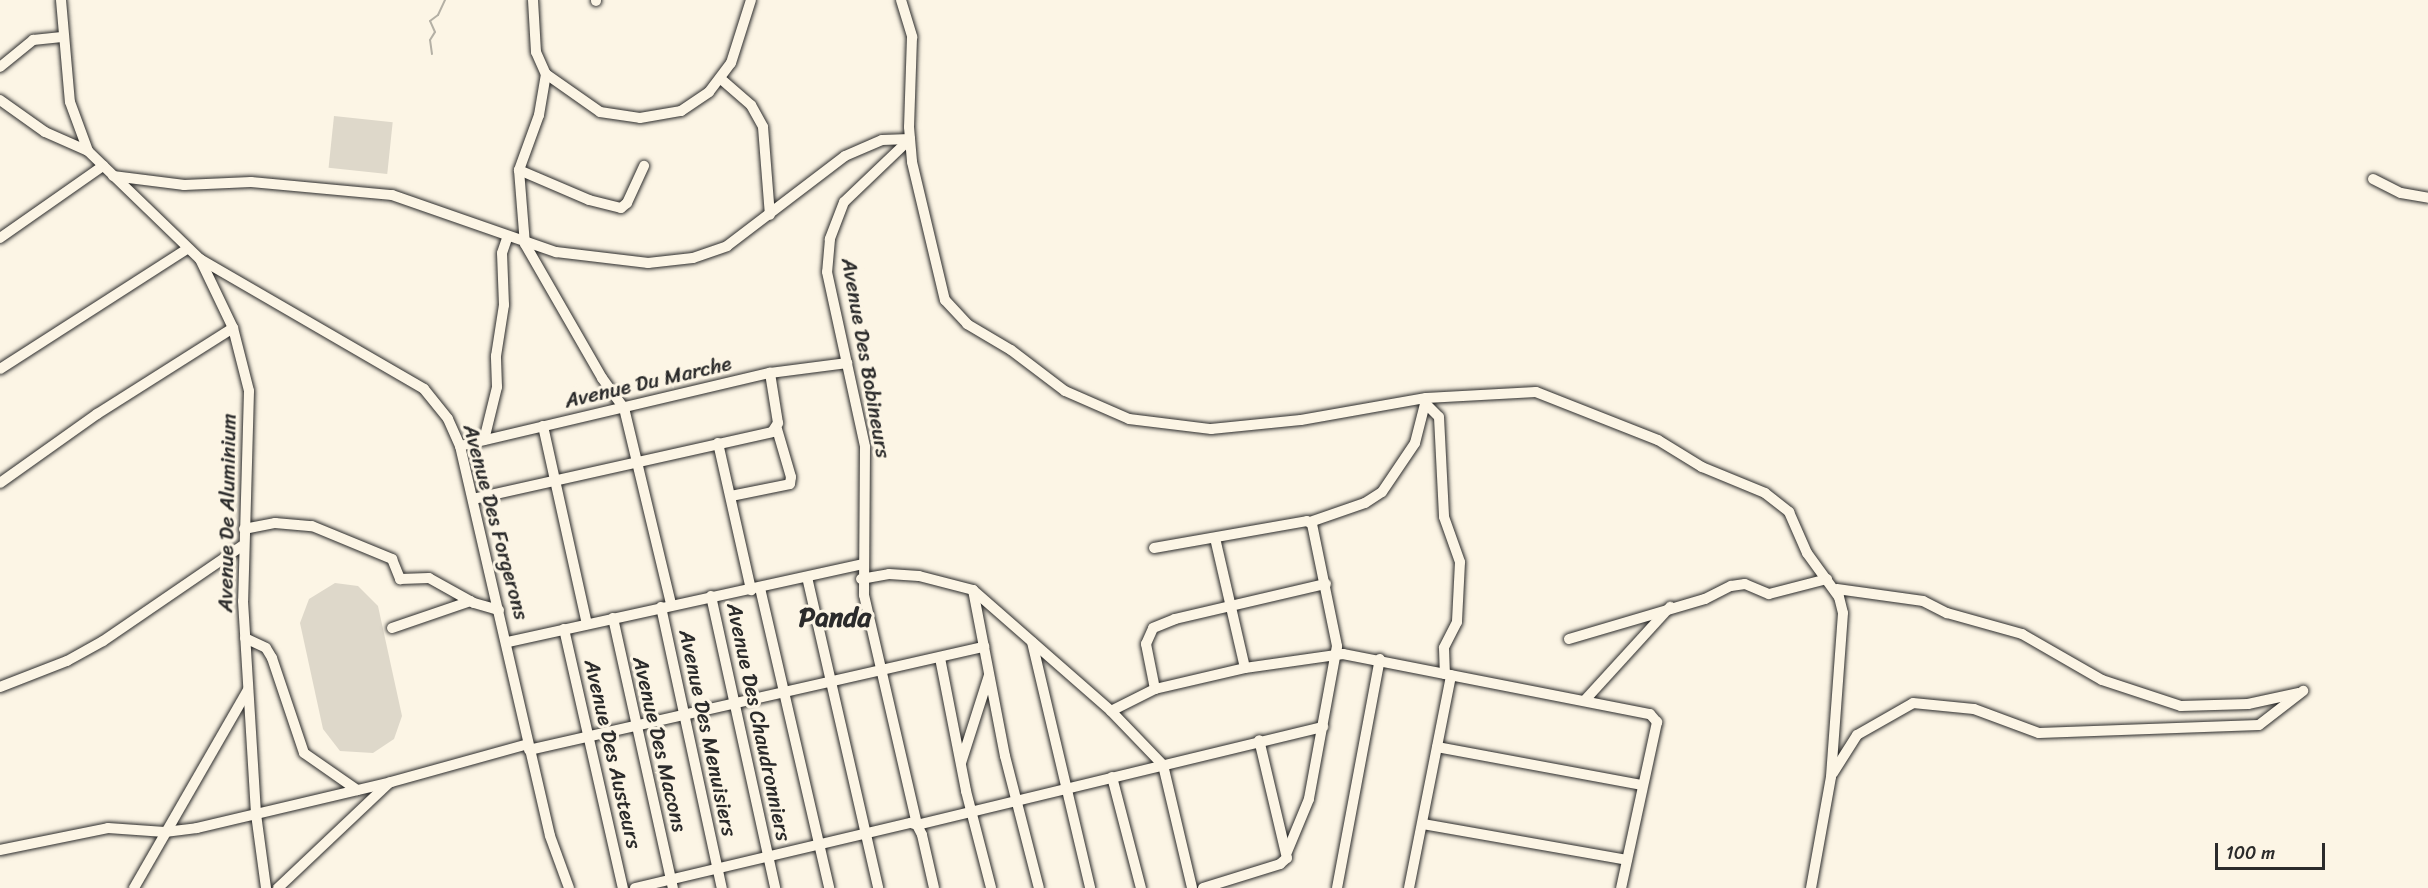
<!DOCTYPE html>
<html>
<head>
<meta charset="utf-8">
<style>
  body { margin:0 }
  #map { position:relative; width:2428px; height:888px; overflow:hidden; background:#fcf5e5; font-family:Sriracha,sans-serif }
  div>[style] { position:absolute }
  .green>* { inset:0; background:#ded8ca; transform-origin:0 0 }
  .stream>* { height:2px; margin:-1px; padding:0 1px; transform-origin:1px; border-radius:1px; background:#b4b0a5 }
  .roads { filter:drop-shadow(0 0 2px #2b2b2b) drop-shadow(0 0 2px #2b2b2b) }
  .minor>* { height:10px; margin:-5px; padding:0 5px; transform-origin:5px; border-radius:5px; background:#fcf5e5 }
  span { translate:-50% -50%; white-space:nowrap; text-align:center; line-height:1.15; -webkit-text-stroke:6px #fcf5e5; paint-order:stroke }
  .street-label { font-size:21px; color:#2b2b2b }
  .district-label { font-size:27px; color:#2b2b2b; font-weight:700 }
  .scale { position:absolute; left:2215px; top:843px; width:110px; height:27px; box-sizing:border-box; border:3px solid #2b2b2b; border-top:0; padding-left:8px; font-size:18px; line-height:21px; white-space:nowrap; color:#2b2b2b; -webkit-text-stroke:4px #fcf5e5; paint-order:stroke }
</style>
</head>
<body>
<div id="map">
  <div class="green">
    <i style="left:334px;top:116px;width:59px;height:52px;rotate:6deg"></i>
    <i style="clip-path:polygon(335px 583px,358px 586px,378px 606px,402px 716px,394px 739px,373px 753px,340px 751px,323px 729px,300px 623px,309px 599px)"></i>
  </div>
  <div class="stream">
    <i style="left:432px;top:54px;width:14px;rotate:-98deg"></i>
    <i style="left:430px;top:40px;width:9px;rotate:-58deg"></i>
    <i style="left:435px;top:32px;width:12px;rotate:-114deg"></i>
    <i style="left:430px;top:21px;width:10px;rotate:-37deg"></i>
    <i style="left:438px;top:15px;width:17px;rotate:-65deg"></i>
  </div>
  <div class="roads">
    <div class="minor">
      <i style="left:61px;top:0;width:102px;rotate:85deg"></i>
      <i style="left:70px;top:102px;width:52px;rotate:69.8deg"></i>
      <i style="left:88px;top:151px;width:156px;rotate:44deg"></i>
      <i style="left:200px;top:259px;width:259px;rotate:30.1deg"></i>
      <i style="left:424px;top:389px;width:38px;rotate:51deg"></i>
      <i style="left:448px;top:419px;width:30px;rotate:66deg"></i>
      <i style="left:460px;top:446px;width:400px;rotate:77deg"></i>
      <i style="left:550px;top:836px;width:55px;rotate:69.9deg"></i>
      <i style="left:533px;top:0;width:52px;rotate:86.7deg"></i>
      <i style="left:536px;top:52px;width:24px;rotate:66deg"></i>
      <i style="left:546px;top:74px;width:66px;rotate:35.1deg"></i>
      <i style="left:600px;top:112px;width:40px;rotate:8.5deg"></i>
      <i style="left:640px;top:118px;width:42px;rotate:-9.7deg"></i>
      <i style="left:681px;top:111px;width:34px;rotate:-34deg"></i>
      <i style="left:709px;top:92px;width:36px;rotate:-53deg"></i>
      <i style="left:731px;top:63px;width:66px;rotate:-72.4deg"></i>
      <i style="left:596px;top:0;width:1px;rotate:90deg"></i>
      <i style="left:901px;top:0;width:39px;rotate:73deg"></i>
      <i style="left:912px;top:37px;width:90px;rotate:91.9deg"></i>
      <i style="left:909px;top:127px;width:35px;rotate:85deg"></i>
      <i style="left:912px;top:162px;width:142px;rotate:76.6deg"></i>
      <i style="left:945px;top:300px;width:33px;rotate:47deg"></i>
      <i style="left:967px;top:324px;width:51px;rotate:30.6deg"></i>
      <i style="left:1011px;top:350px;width:68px;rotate:37.2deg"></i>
      <i style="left:1065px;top:391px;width:70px;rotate:23.6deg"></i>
      <i style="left:1129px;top:419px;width:83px;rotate:7deg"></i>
      <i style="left:1211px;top:429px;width:90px;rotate:-5.7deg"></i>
      <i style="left:1301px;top:420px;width:127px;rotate:-10deg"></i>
      <i style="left:1426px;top:398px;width:110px;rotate:-3.1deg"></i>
      <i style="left:1536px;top:392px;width:131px;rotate:21.5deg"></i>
      <i style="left:1658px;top:440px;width:52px;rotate:31.5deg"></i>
      <i style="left:1702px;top:467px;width:68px;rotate:22.4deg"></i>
      <i style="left:1765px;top:493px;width:31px;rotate:38deg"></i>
      <i style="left:1789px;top:512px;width:45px;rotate:66.3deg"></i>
      <i style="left:1807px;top:553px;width:54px;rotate:54deg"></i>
      <i style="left:1839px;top:597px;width:16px;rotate:76deg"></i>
      <i style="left:1843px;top:613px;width:164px;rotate:94.2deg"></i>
      <i style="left:1831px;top:777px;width:113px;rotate:100.2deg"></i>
      <i style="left:0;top:67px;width:43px;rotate:-39.3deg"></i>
      <i style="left:33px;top:40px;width:29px;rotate:-6deg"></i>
      <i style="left:546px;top:74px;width:42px;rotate:99.7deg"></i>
      <i style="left:539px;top:115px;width:59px;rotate:110deg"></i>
      <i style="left:519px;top:170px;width:74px;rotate:85.4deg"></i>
      <i style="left:525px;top:244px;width:155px;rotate:60.1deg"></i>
      <i style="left:602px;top:378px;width:37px;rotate:54deg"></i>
      <i style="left:624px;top:408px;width:202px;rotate:76.5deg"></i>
      <i style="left:721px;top:79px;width:40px;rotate:41deg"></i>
      <i style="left:751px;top:105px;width:25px;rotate:61deg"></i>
      <i style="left:763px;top:127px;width:88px;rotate:85.5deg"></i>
      <i style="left:0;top:100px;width:55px;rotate:35.4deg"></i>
      <i style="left:45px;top:132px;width:47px;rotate:23.8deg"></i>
      <i style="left:910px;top:139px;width:91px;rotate:136.3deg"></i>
      <i style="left:844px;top:202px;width:40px;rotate:111deg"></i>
      <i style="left:830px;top:239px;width:33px;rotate:95deg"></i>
      <i style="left:827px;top:272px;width:179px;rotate:77.7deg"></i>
      <i style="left:865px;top:447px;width:148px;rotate:90.4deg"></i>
      <i style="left:864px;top:595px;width:236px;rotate:77deg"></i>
      <i style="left:917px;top:825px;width:418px;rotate:-13.6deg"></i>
      <i style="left:519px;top:170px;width:76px;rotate:23.2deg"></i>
      <i style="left:589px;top:200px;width:33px;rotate:14deg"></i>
      <i style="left:621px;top:208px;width:8px;rotate:-40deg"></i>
      <i style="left:627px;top:203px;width:41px;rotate:-65.3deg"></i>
      <i style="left:113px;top:176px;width:72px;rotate:7.2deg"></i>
      <i style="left:184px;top:185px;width:67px;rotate:-2.6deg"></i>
      <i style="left:251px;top:182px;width:142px;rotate:5.3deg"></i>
      <i style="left:392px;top:195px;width:174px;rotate:19.2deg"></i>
      <i style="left:556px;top:252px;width:93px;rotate:6.8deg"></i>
      <i style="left:648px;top:263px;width:45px;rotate:-6.3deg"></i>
      <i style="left:693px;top:258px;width:36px;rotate:-19deg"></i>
      <i style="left:727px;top:246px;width:148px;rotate:-37.3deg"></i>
      <i style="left:845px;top:156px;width:40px;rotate:-23.4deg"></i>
      <i style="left:882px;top:140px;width:28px;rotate:-2deg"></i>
      <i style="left:2373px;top:179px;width:31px;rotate:27deg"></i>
      <i style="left:2401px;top:193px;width:27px;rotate:10deg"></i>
      <i style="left:0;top:238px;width:126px;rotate:-35deg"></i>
      <i style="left:200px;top:259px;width:76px;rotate:64.4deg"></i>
      <i style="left:233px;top:328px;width:65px;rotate:75.7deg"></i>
      <i style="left:249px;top:391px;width:210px;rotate:91.6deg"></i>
      <i style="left:243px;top:601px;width:213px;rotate:86.5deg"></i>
      <i style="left:256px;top:814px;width:75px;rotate:82.3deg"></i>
      <i style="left:0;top:369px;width:222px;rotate:-32.7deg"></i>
      <i style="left:1426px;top:404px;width:18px;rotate:45deg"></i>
      <i style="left:1439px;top:417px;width:100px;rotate:87.1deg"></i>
      <i style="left:1444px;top:517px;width:48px;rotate:70.4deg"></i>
      <i style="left:1460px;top:562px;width:60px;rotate:92.9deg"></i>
      <i style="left:1457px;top:622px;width:29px;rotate:117deg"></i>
      <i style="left:1444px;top:648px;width:26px;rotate:88deg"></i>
      <i style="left:543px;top:426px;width:203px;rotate:77.5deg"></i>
      <i style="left:484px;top:440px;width:55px;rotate:-76.2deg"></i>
      <i style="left:497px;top:387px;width:31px;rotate:-92deg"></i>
      <i style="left:496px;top:356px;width:52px;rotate:-81.1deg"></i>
      <i style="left:504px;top:305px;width:52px;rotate:-92.2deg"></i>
      <i style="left:502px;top:253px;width:18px;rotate:-71deg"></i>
      <i style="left:718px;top:443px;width:151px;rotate:77.3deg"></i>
      <i style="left:460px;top:446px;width:318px;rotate:-13.3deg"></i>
      <i style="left:770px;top:373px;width:78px;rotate:-7.4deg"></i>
      <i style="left:0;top:483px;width:119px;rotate:-35.4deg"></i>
      <i style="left:97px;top:414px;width:161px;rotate:-32.3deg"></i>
      <i style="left:731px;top:496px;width:60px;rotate:-11.5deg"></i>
      <i style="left:790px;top:484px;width:7px;rotate:-82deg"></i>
      <i style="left:791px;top:477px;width:50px;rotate:-106.3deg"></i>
      <i style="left:473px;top:499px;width:306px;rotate:-12.6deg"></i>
      <i style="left:772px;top:432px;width:11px;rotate:-56deg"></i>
      <i style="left:778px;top:423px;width:51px;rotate:-99.1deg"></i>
      <i style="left:1310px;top:522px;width:58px;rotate:-19.1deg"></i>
      <i style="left:1365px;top:503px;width:20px;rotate:-33deg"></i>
      <i style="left:1382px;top:492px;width:59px;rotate:-56deg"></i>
      <i style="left:1415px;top:443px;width:44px;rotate:-75.7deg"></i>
      <i style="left:244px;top:529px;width:32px;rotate:-11deg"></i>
      <i style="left:275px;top:523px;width:37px;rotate:5deg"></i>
      <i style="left:312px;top:526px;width:87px;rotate:22.4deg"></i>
      <i style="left:392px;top:559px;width:22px;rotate:68deg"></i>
      <i style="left:400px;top:579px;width:29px;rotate:-2deg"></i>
      <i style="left:429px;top:578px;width:51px;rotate:29.1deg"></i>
      <i style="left:474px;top:603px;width:26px;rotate:16deg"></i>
      <i style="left:1215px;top:538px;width:133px;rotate:77deg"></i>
      <i style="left:1154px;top:548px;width:155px;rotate:-10deg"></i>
      <i style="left:1307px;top:521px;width:6px;rotate:31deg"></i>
      <i style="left:1312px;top:524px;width:125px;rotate:78.4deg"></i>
      <i style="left:1337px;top:646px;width:156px;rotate:100.4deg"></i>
      <i style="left:1309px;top:799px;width:57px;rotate:112.5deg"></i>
      <i style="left:807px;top:577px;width:319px;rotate:77.1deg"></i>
      <i style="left:861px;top:579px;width:28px;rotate:-10deg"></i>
      <i style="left:889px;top:574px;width:30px;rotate:4deg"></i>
      <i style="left:919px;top:576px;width:56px;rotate:14.5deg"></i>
      <i style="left:973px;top:590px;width:184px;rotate:41.2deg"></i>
      <i style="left:1111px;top:711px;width:75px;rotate:46.1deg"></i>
      <i style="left:1163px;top:765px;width:126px;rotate:76.7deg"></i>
      <i style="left:760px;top:588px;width:308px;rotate:77deg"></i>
      <i style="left:1837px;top:589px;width:87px;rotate:7.9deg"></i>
      <i style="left:1923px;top:601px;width:27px;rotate:27deg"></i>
      <i style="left:1947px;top:613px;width:78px;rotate:15.6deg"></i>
      <i style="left:2022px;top:634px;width:92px;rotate:29.9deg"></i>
      <i style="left:2102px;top:680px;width:83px;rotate:18.2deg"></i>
      <i style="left:2181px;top:706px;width:67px;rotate:-1.7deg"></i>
      <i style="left:2248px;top:704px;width:51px;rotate:-12.4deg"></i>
      <i style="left:973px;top:590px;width:169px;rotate:79.1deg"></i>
      <i style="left:1005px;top:756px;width:136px;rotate:75.6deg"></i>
      <i style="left:711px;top:596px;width:299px;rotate:77.6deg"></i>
      <i style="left:661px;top:607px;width:288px;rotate:77.8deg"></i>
      <i style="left:613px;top:618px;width:277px;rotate:77.5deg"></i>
      <i style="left:392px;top:628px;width:83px;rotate:-18.9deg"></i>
      <i style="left:564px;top:629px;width:266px;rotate:77.2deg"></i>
      <i style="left:245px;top:638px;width:23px;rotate:25deg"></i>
      <i style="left:266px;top:648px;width:12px;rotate:59deg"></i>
      <i style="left:272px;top:658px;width:100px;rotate:71.4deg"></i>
      <i style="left:304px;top:753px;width:65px;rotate:34.9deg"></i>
      <i style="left:1569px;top:639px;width:142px;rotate:-16.4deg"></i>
      <i style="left:1705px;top:599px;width:29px;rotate:-27deg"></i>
      <i style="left:1731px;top:586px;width:14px;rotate:-8deg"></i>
      <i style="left:1745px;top:584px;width:26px;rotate:23deg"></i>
      <i style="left:1769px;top:594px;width:60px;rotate:-14.5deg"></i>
      <i style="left:508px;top:642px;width:363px;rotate:-12.4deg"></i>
      <i style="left:1032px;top:642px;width:253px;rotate:76.7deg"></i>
      <i style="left:940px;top:658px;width:136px;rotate:78.9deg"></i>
      <i style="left:966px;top:791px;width:100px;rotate:75.5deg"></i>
      <i style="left:0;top:687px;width:72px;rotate:-21.2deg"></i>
      <i style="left:67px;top:661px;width:41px;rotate:-29.1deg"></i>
      <i style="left:103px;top:641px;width:168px;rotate:-34.4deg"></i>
      <i style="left:1155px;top:689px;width:46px;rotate:-101.3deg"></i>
      <i style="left:1146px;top:644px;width:17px;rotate:-66deg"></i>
      <i style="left:1153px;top:628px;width:24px;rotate:-22deg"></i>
      <i style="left:1175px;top:619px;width:155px;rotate:-13.1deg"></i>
      <i style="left:1586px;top:699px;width:125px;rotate:-47.6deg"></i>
      <i style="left:1111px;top:711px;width:49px;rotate:-26.6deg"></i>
      <i style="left:1155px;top:689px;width:92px;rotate:-13.1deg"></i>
      <i style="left:1245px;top:668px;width:99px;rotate:-8.1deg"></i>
      <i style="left:1343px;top:654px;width:313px;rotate:11.1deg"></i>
      <i style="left:1650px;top:714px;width:11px;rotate:49deg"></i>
      <i style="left:1657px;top:722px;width:170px;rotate:102.2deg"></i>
      <i style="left:1437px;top:747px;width:209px;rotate:10.5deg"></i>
      <i style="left:529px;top:750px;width:467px;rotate:-12.8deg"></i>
      <i style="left:961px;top:763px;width:92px;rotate:-72.3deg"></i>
      <i style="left:1833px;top:773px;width:45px;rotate:-57.7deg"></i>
      <i style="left:1857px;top:735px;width:64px;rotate:-29.7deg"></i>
      <i style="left:1913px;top:703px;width:61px;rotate:5.6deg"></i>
      <i style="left:1974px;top:709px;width:69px;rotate:20.3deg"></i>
      <i style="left:2039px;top:733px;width:220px;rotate:-2.1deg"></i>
      <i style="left:2259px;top:725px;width:56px;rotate:-37.7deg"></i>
      <i style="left:1112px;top:777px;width:115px;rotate:75.4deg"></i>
      <i style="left:1423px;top:824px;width:207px;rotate:10deg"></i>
      <i style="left:0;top:850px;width:110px;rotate:-11.5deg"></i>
      <i style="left:108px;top:828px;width:57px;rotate:4deg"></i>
      <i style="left:165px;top:832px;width:32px;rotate:-7deg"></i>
      <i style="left:197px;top:828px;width:199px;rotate:-13.3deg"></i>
      <i style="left:391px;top:782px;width:142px;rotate:-15.5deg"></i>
      <i style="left:134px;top:888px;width:228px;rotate:-60.1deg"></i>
      <i style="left:278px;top:888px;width:153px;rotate:-43.4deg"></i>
      <i style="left:635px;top:888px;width:284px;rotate:-13.3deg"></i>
      <i style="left:911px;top:823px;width:6px;rotate:18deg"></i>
      <i style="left:917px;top:825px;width:11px;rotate:63deg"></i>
      <i style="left:922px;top:835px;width:54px;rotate:77.2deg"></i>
      <i style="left:1203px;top:888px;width:81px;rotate:-17.3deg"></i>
      <i style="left:1280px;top:864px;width:9px;rotate:-41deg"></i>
      <i style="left:1287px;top:858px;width:121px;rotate:-103.3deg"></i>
      <i style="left:1337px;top:888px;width:233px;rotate:-79.4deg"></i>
      <i style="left:1409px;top:888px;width:217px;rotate:-78.8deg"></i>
    </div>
  </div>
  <div class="street-label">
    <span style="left:866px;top:358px;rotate:80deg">Avenue Des Bobineurs</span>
    <span style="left:648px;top:382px;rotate:-13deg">Avenue Du Marche</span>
    <span style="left:227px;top:513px;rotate:-89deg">Avenue De Aluminium</span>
    <span style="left:496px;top:522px;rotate:75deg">Avenue Des Forgerons</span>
    <span style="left:759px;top:722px;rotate:78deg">Avenue Des Chaudronniers</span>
    <span style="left:708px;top:733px;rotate:78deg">Avenue Des Menuisiers</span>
    <span style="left:660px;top:744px;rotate:77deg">Avenue Des Macons</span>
    <span style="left:613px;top:754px;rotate:77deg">Avenue Des Austeurs</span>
  </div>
  <div class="district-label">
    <span style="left:835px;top:618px">Panda</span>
  </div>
  <div class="scale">100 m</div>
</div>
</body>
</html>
